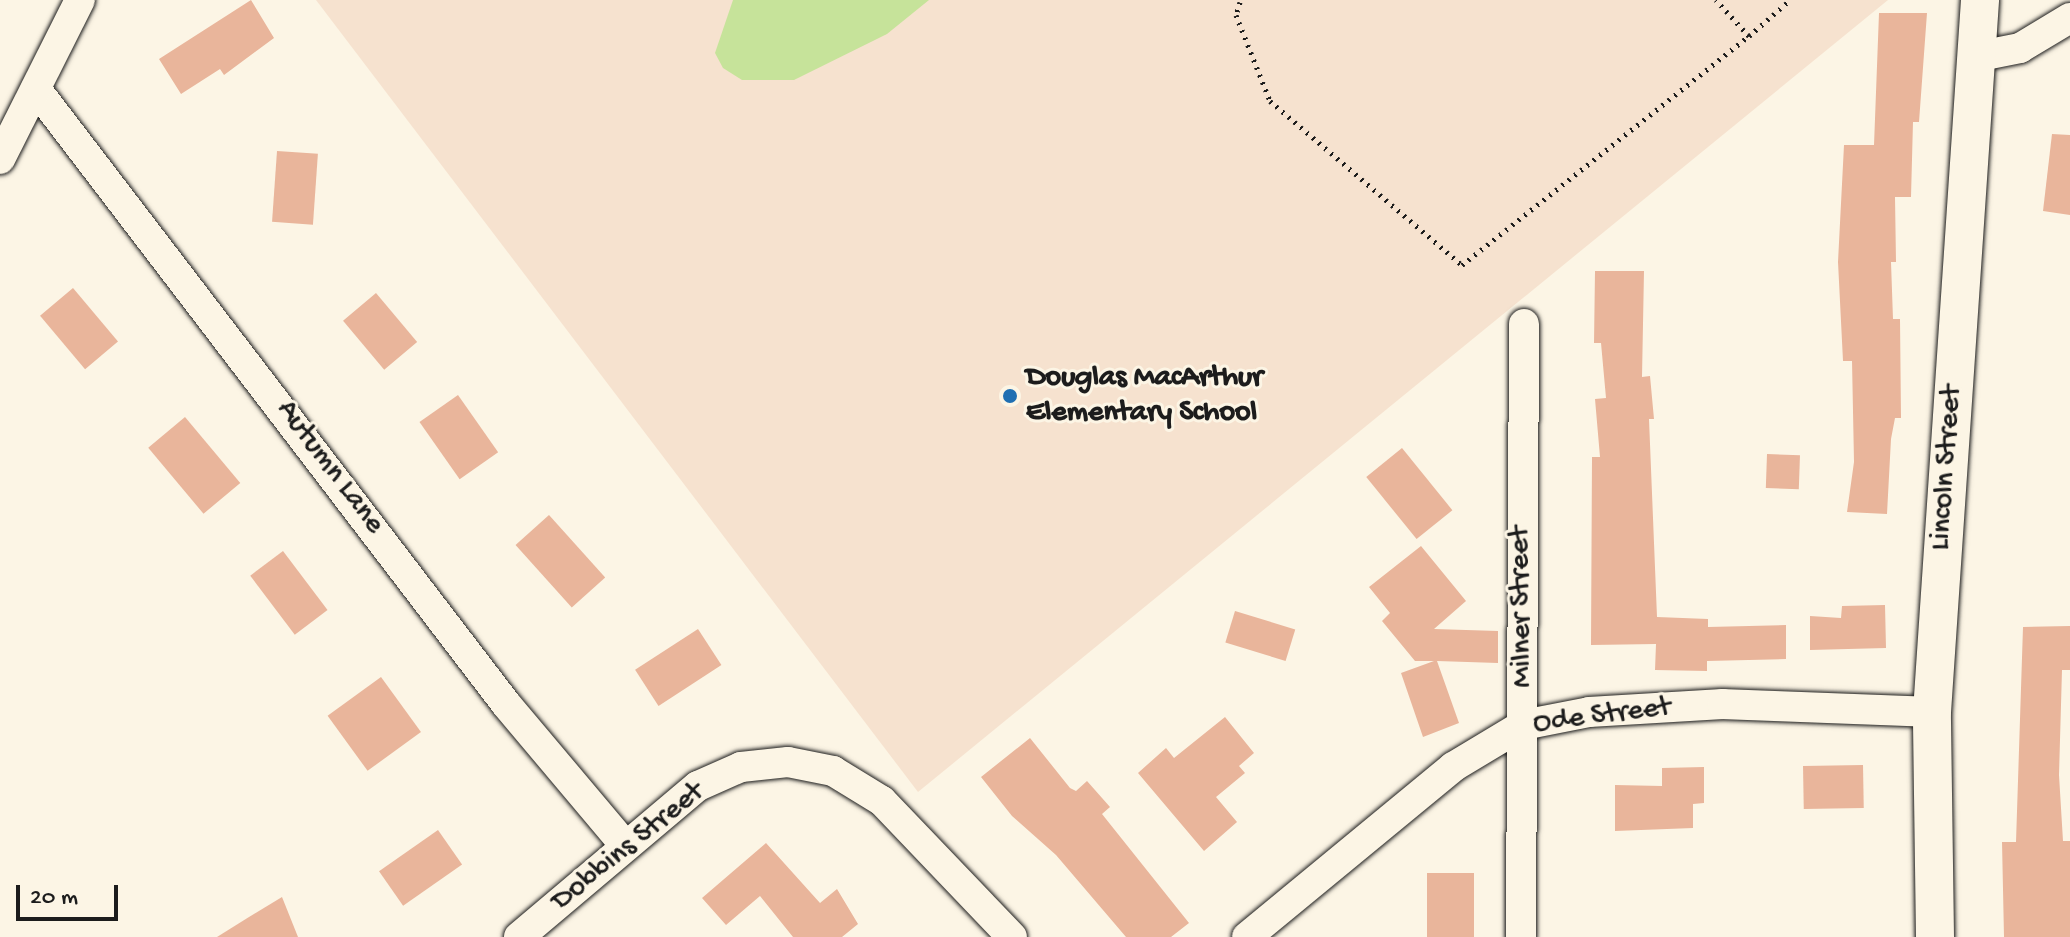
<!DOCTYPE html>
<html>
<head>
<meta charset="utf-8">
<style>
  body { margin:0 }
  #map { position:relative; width:2070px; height:937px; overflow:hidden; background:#fcf5e5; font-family:"Gochi Hand",sans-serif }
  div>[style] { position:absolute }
  .built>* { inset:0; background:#f6e2cf }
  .green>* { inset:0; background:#c6e39a }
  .building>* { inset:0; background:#e9b59b; transform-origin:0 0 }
  .path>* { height:5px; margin-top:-2.5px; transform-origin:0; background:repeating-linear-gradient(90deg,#1c1c1c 0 2px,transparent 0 8px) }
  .roads { filter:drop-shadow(0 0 2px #1c1c1c) drop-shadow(0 0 2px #1c1c1c) }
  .minor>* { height:30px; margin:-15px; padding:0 15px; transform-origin:15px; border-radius:15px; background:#fcf5e5 }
  .tertiary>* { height:38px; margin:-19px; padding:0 19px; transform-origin:19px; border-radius:19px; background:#fcf5e5 }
  .dots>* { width:22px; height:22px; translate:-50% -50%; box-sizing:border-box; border:4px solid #fcf5e5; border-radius:50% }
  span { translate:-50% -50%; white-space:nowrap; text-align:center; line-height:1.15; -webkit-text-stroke:6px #fcf5e5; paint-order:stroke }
  .poi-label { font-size:30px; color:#1c1c1c; font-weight:700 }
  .left { translate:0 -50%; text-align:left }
  .street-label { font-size:30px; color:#1c1c1c }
  .scale { position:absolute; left:16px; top:885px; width:102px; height:36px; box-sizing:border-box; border:4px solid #1c1c1c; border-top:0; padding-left:10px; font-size:24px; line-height:28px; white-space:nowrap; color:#1c1c1c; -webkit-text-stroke:6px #fcf5e5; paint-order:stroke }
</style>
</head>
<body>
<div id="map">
  <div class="built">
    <i style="clip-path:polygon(316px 0,1888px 0,918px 792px)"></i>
  </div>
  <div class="green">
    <i style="clip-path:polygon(733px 0,929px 0,887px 34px,794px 80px,742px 80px,723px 68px,715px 53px)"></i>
  </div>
  <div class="building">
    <i style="clip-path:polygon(251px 0,274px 38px,224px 75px,220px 69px,181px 94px,159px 59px)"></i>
    <i style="clip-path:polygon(1879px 13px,1927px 13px,1919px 122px,1913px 122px,1911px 197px,1895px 197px,1896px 262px,1891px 262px,1893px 319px,1900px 319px,1901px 418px,1895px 418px,1891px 439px,1887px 514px,1847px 512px,1854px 462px,1852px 361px,1843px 361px,1838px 262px,1844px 145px,1874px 145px)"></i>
    <i style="clip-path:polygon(2052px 134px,2070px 135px,2070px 215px,2043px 211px)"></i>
    <i style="left:277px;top:151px;width:41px;height:71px;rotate:4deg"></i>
    <i style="clip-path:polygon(1595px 271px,1644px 271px,1642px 377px,1650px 376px,1654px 419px,1649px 419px,1657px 617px,1708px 619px,1708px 627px,1786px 625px,1786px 659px,1707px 661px,1707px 671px,1655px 670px,1656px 644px,1591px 645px,1592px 457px,1600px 457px,1595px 399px,1606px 398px,1601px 343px,1594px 343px)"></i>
    <i style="left:73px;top:288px;width:70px;height:43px;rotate:50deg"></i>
    <i style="left:376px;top:293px;width:64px;height:43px;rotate:50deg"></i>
    <i style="left:458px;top:395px;width:70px;height:47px;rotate:55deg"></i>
    <i style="left:185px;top:417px;width:86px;height:48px;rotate:50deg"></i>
    <i style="left:1402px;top:448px;width:80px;height:46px;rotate:51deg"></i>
    <i style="left:1767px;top:454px;width:33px;height:34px;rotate:2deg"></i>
    <i style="left:549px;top:515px;width:84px;height:45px;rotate:48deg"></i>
    <i style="clip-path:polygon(1421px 546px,1466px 601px,1434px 629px,1498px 631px,1498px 663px,1437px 661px,1459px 723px,1423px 737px,1401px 673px,1434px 661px,1415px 661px,1382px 621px,1390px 613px,1369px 587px)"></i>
    <i style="left:283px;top:551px;width:74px;height:41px;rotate:53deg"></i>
    <i style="clip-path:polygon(1885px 605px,1886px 648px,1810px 650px,1810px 616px,1841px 618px,1842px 606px)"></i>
    <i style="left:1235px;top:611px;width:63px;height:33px;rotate:17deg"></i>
    <i style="clip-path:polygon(2070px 626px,2070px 670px,2062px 670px,2059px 775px,2063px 841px,2070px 841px,2070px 937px,2004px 937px,2002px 842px,2016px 842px,2023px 627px)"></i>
    <i style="left:698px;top:629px;width:43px;height:75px;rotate:57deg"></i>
    <i style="left:381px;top:677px;width:68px;height:66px;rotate:54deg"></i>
    <i style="clip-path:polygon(1225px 717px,1254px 753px,1239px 766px,1245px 773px,1216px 797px,1237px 822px,1204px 851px,1138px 773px,1166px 748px,1174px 758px)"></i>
    <i style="clip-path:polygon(1030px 738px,1070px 788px,1076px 791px,1087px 781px,1110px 807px,1102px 814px,1189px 923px,1171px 937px,1126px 937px,1056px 855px,1012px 816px,981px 777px)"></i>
    <i style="left:1863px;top:765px;width:43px;height:60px;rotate:89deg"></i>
    <i style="clip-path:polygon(1704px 767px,1704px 803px,1693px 804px,1693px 828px,1615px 831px,1615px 785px,1662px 786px,1662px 768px)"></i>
    <i style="left:438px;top:830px;width:42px;height:72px;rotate:55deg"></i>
    <i style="clip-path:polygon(766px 843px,820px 903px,837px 889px,858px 924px,842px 937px,793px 937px,760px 896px,726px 925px,702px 898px)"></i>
    <i style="left:1427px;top:873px;width:47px;height:64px"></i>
    <i style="clip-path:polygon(282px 897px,298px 937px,217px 937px,249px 917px)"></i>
  </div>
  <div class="path">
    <i style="left:1240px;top:2px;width:14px;rotate:107deg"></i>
    <i style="left:1236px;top:15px;width:92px;rotate:68.4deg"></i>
    <i style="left:1270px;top:101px;width:253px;rotate:40.5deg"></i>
    <i style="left:1462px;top:265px;width:367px;rotate:-38.6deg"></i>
    <i style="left:1749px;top:36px;width:49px;rotate:-132.5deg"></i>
    <i style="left:1749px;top:36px;width:55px;rotate:-41.3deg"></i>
  </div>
  <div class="roads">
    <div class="minor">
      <i style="left:1975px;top:57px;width:46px;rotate:-11.3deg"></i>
      <i style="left:2020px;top:48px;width:58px;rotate:-31deg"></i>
      <i style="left:36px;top:89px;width:774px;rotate:52.61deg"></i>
      <i style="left:506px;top:704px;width:183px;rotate:49.9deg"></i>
      <i style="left:0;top:159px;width:178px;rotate:-63.3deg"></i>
      <i style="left:519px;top:937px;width:234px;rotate:-40.2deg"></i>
      <i style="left:698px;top:786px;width:47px;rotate:-23.8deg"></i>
      <i style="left:741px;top:767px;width:47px;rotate:-6.1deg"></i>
      <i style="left:788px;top:762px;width:46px;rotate:11.3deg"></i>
      <i style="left:833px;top:771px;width:57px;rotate:31.5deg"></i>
      <i style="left:882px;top:801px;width:188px;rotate:46.3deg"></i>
      <i style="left:1247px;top:937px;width:267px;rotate:-39.5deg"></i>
      <i style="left:1453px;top:767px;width:82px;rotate:-31deg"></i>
      <i style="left:1523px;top:725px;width:67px;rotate:-11.1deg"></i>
      <i style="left:1589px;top:712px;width:134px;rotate:-3.4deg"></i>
      <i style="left:1723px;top:704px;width:209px;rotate:2.2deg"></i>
      <i style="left:1521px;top:937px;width:613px;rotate:-89.72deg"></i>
    </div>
    <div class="tertiary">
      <i style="left:1935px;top:937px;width:225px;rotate:-90.8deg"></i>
      <i style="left:1932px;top:712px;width:714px;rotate:-86.14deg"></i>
    </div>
  </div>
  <div class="dots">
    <i style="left:1010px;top:396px;background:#1f6fb2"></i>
  </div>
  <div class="poi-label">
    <span class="left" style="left:1026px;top:396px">Douglas MacArthur<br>Elementary School</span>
  </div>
  <div class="street-label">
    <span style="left:329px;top:468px;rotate:53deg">Autumn Lane</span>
    <span style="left:1948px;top:468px;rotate:-86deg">Lincoln Street</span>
    <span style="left:1523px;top:607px;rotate:-91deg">Milner Street</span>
    <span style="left:1602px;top:717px;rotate:-7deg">Ode Street</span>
    <span style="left:629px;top:848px;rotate:-39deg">Dobbins Street</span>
  </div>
  <div class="scale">20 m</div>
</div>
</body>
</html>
